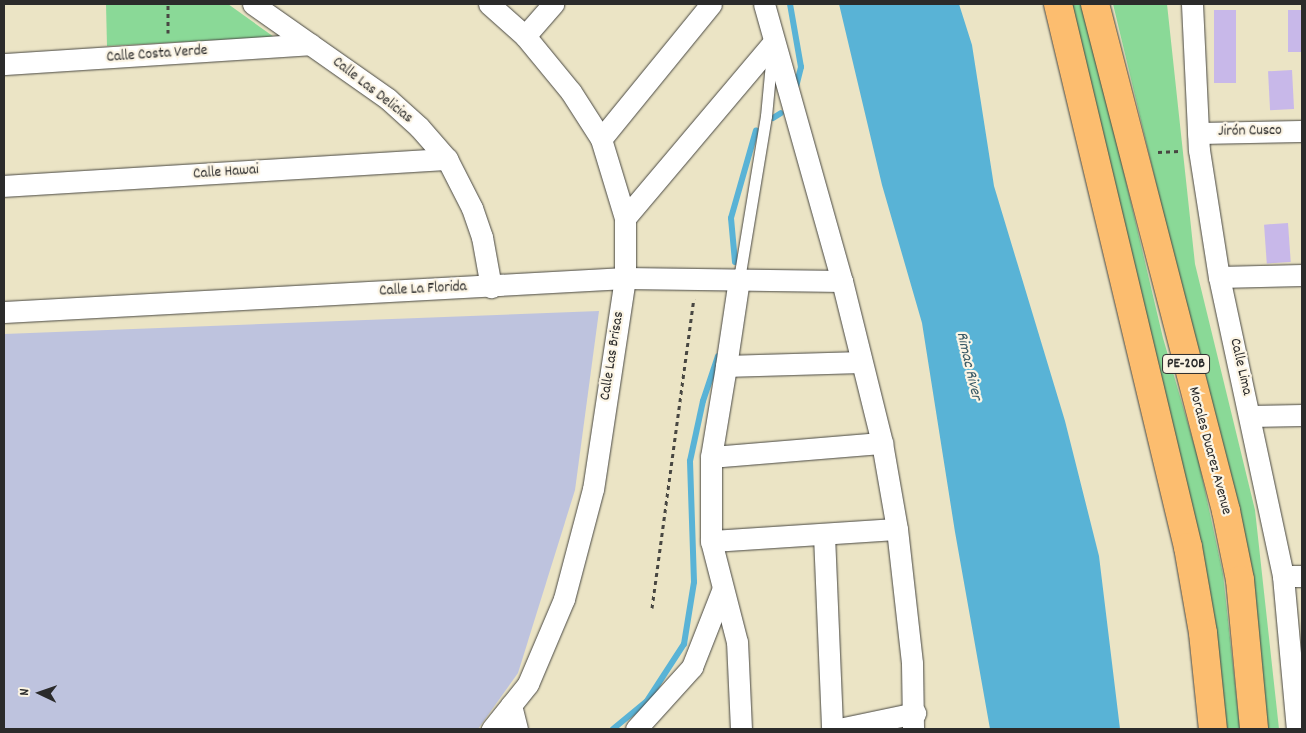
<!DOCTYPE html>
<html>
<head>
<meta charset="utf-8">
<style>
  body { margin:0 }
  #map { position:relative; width:1306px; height:733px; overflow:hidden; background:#ebe4c5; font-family:Dekko,sans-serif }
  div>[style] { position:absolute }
  .industrial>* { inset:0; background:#bec3de }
  .green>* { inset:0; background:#8ad997 }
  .water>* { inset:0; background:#59b3d6 }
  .stream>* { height:6px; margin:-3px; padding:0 3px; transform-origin:3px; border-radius:3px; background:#59b3d6 }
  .building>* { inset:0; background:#c8b8e9; transform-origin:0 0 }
  .path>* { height:3px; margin-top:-1.5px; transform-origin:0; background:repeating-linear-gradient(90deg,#484742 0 4px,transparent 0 8px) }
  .roads { filter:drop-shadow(0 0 1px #484742) drop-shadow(0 0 1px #484742) }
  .lane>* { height:11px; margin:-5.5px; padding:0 5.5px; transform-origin:5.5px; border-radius:5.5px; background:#fff }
  .street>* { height:21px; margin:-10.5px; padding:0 10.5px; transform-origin:10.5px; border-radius:10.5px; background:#fff }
  .highway>* { height:28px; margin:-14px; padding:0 14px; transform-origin:14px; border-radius:14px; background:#fcbd6f }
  span { translate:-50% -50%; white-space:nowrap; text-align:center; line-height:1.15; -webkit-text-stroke:4.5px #fcf5e5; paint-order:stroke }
  .shield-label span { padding:1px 4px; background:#fcf5e5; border:1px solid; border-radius:4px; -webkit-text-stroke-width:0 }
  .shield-label { font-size:14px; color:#2b2b2b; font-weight:700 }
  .street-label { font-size:15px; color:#2b2b2b }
  .water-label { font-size:16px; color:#3b5b67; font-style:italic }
  .frame { position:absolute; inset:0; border:5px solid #2b2b2b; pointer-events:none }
  .north { position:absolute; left:15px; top:668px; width:50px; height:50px; -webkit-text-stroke:4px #fcf5e5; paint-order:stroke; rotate:273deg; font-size:14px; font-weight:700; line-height:20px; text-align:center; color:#2b2b2b }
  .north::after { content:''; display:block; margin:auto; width:18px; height:22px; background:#2b2b2b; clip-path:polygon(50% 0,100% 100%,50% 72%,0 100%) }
</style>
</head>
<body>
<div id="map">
  <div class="industrial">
    <i style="clip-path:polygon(599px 311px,575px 490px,518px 673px,478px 729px,4px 729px,4px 334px)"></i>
  </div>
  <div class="green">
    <i style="clip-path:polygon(106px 4px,228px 4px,274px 37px,107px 46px)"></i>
    <i style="clip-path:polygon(1070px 4px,1084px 4px,1163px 338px,1198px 458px,1223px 574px,1240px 729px,1222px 729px,1167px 411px,1137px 274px)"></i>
    <i style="clip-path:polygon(1113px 4px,1167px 4px,1195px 264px,1255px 510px,1279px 729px,1267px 729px,1171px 246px)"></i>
  </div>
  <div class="water">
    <i style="clip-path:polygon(839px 4px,959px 4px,972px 45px,994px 186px,1065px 421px,1099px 556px,1120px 729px,990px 729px,955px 532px,922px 323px,882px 185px)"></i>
  </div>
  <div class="stream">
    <i style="left:790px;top:4px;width:64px;rotate:80.1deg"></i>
    <i style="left:801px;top:67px;width:25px;rotate:104deg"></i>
    <i style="left:773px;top:118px;width:9px;rotate:-32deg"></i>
    <i style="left:735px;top:262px;width:44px;rotate:-95.2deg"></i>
    <i style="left:731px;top:218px;width:91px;rotate:-74.1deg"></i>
    <i style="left:613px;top:729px;width:44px;rotate:-39.5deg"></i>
    <i style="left:647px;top:701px;width:68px;rotate:-57deg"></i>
    <i style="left:684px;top:644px;width:63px;rotate:-80.8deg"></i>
    <i style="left:694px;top:582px;width:121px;rotate:-91.9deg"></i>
    <i style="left:690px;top:461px;width:61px;rotate:-77.8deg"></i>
    <i style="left:703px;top:401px;width:47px;rotate:-71.6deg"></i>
  </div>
  <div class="building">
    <i style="left:1214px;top:10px;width:22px;height:73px"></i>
    <i style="left:1288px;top:10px;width:14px;height:42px"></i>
    <i style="left:1292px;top:70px;width:39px;height:24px;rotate:87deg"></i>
    <i style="left:1288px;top:223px;width:39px;height:24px;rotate:86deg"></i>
  </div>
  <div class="path">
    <i style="left:168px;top:33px;width:29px;rotate:-90deg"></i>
    <i style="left:1158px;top:152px;width:21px;rotate:-3deg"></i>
    <i style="left:652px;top:608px;width:312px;rotate:-82.3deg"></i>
  </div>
  <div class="roads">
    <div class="lane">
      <i style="left:739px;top:279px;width:165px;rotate:-80.6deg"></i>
      <i style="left:766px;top:116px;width:64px;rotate:-84.6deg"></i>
    </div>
    <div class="street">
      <i style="left:253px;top:4px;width:165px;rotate:35.1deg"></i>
      <i style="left:388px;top:99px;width:42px;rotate:42.1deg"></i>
      <i style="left:419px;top:127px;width:43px;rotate:48.8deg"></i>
      <i style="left:447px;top:159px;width:55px;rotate:63deg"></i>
      <i style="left:472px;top:208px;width:31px;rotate:71deg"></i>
      <i style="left:482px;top:237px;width:51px;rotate:79.8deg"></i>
      <i style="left:489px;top:4px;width:48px;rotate:41.6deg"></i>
      <i style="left:525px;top:36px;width:72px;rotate:50.6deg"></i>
      <i style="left:571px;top:92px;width:56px;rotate:57.4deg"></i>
      <i style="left:601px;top:139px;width:83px;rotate:73.1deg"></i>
      <i style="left:625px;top:218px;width:60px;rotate:90deg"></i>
      <i style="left:625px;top:278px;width:213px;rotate:98.6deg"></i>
      <i style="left:593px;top:489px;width:114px;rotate:104.8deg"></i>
      <i style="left:564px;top:599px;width:92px;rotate:113deg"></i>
      <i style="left:528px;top:684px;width:58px;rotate:128.7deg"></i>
      <i style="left:764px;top:4px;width:288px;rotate:74.3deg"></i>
      <i style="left:842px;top:281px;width:167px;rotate:76.1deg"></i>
      <i style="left:882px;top:443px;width:87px;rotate:80.1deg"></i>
      <i style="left:897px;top:529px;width:135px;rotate:83.6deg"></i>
      <i style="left:912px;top:663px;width:66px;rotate:89.1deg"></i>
      <i style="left:1192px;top:4px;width:146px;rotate:87.3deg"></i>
      <i style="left:1199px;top:150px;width:129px;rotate:81.1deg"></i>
      <i style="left:1219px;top:277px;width:306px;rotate:77.9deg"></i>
      <i style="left:1283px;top:576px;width:154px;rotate:84.8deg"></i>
      <i style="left:525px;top:36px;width:43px;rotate:-48.8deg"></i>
      <i style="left:4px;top:64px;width:307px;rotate:-3.7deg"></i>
      <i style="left:1198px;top:133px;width:104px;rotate:-1.1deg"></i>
      <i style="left:601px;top:139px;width:174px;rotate:-50.8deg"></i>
      <i style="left:4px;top:186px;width:444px;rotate:-3.5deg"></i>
      <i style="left:625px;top:218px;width:229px;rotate:-49.8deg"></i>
      <i style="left:1219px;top:277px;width:83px;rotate:-1.4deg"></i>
      <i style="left:4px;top:312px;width:622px;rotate:-3.13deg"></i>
      <i style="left:625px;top:278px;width:217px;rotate:0.8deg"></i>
      <i style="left:726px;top:366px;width:88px;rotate:-81.5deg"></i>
      <i style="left:1251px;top:416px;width:51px;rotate:-1.1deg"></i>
      <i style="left:711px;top:457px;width:172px;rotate:-4.7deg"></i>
      <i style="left:824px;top:535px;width:194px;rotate:87.6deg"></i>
      <i style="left:711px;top:541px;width:186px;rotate:-3.7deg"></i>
      <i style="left:1283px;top:576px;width:19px"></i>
      <i style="left:511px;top:705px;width:25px;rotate:76deg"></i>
      <i style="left:636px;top:729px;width:84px;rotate:-47.9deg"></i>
      <i style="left:692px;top:667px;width:82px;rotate:-68.5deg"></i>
      <i style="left:741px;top:729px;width:87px;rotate:-92.6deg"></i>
      <i style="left:737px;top:642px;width:104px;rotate:-104.4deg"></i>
      <i style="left:711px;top:541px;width:84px;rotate:-90deg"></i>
      <i style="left:711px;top:457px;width:92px;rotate:-80.6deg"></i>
      <i style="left:726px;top:366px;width:134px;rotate:-1.7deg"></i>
      <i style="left:839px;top:729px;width:78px;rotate:-11.9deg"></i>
    </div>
    <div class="highway">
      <i style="left:1058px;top:4px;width:558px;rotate:76.54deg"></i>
      <i style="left:1188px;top:547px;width:87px;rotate:80.1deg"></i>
      <i style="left:1203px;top:633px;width:97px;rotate:84.1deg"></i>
      <i style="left:1095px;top:4px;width:524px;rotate:75.51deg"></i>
      <i style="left:1226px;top:511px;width:70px;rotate:78.5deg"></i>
      <i style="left:1240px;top:580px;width:150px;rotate:84.6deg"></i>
    </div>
  </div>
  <div class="shield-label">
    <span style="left:1186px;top:364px">PE-20B</span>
  </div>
  <div class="street-label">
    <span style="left:157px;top:55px;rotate:-4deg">Calle Costa Verde</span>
    <span style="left:372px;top:91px;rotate:38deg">Calle Las Delicias</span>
    <span style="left:1250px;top:132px;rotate:-1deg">Jirón Cusco</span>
    <span style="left:226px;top:173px;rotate:-4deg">Calle Hawai</span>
    <span style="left:423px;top:290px;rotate:-3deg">Calle La Florida</span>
    <span style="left:613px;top:356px;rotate:-81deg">Calle Las Brisas</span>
    <span style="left:1240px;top:367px;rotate:77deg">Calle Lima</span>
    <span style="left:1209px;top:451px;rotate:75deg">Morales Duarez Avenue</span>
  </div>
  <div class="water-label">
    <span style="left:968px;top:366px;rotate:77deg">Rimac River</span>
  </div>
  <div class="frame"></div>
  <div class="north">N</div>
</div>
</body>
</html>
